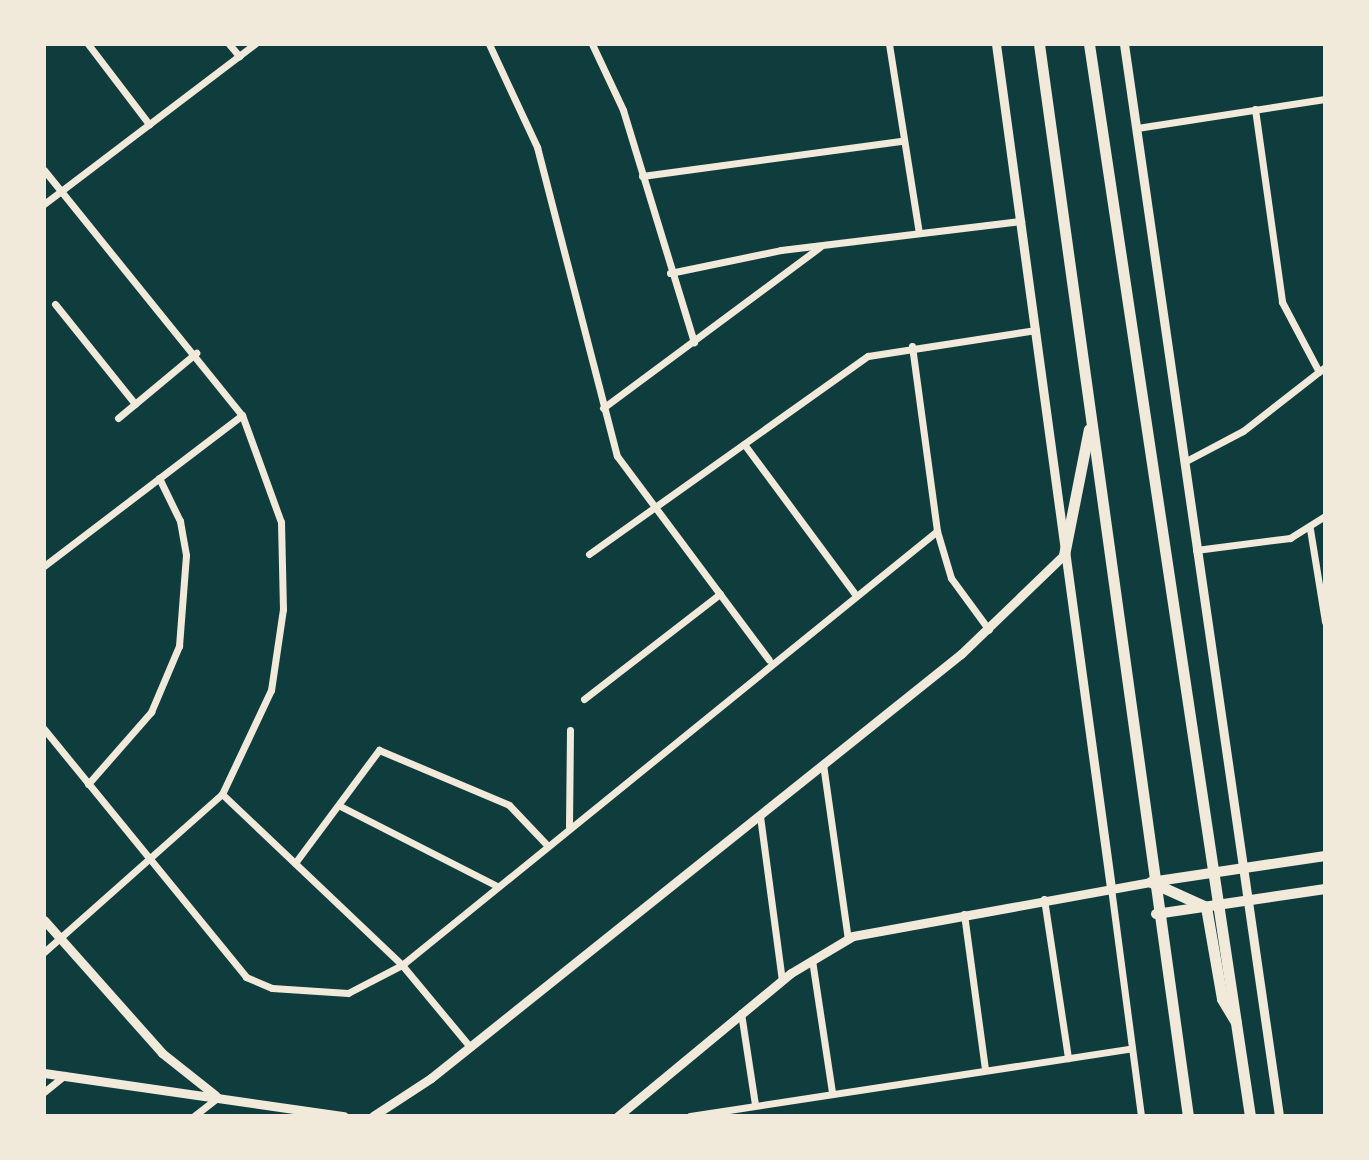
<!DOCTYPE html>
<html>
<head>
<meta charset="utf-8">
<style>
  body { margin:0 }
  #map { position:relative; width:1369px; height:1160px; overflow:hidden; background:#0f3d3e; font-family:"DM Sans",sans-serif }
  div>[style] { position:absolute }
  .minor>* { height:7px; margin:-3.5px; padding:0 3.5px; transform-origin:3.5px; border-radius:3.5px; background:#f1e9da }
  .tertiary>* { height:9px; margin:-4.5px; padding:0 4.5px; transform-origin:4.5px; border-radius:4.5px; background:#f1e9da }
  .secondary>* { height:10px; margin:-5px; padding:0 5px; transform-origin:5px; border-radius:5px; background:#f1e9da }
  .primary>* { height:11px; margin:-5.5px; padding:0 5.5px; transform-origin:5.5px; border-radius:5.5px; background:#f1e9da }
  span { translate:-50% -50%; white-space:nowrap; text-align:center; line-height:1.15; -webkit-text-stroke:7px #f1e9da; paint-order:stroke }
  .frame { position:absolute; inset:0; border:46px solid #f1e9da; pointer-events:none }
</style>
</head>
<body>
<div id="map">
  <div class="minor">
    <i style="left:88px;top:44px;width:101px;rotate:52.7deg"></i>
    <i style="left:229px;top:44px;width:16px;rotate:50deg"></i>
    <i style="left:489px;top:44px;width:114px;rotate:65deg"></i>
    <i style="left:537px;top:147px;width:319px;rotate:75.5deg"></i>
    <i style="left:617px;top:456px;width:254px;rotate:53.3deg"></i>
    <i style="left:592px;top:44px;width:73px;rotate:64.8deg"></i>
    <i style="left:623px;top:110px;width:243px;rotate:73deg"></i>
    <i style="left:889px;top:44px;width:191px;rotate:81deg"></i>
    <i style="left:1255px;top:109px;width:195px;rotate:82deg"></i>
    <i style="left:1282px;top:302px;width:79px;rotate:62.1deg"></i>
    <i style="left:1137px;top:128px;width:190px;rotate:-8.8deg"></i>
    <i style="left:44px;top:170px;width:315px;rotate:51.1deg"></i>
    <i style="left:242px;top:415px;width:114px;rotate:70deg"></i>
    <i style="left:281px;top:522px;width:87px;rotate:88.7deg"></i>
    <i style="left:283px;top:609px;width:82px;rotate:98.4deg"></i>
    <i style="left:271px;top:690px;width:115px;rotate:115.2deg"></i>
    <i style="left:222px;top:794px;width:238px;rotate:138.4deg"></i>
    <i style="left:642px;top:176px;width:261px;rotate:-7.7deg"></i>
    <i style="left:44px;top:204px;width:265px;rotate:-37.2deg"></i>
    <i style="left:670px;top:273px;width:113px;rotate:-11.7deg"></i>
    <i style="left:781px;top:250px;width:242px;rotate:-6.9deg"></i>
    <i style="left:55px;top:304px;width:128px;rotate:51.3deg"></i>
    <i style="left:912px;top:346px;width:187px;rotate:82.3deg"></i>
    <i style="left:937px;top:531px;width:49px;rotate:73.4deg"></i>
    <i style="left:951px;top:578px;width:64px;rotate:53.8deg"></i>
    <i style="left:603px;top:408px;width:270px;rotate:-36.6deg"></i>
    <i style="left:118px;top:418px;width:102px;rotate:-39.8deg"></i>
    <i style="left:744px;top:444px;width:187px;rotate:53.5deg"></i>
    <i style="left:1186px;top:461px;width:64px;rotate:-27.8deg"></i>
    <i style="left:1243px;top:431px;width:104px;rotate:-38deg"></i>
    <i style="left:1310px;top:529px;width:94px;rotate:80.8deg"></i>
    <i style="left:1196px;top:550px;width:95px;rotate:-7.3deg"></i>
    <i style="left:1290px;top:538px;width:41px;rotate:-32.2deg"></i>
    <i style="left:589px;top:554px;width:342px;rotate:-35.4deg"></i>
    <i style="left:868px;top:356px;width:170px;rotate:-8.8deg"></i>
    <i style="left:44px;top:566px;width:249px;rotate:-37.3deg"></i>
    <i style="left:584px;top:699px;width:172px;rotate:-37.7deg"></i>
    <i style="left:44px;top:729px;width:320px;rotate:50.8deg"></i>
    <i style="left:246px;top:977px;width:28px;rotate:23deg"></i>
    <i style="left:272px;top:988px;width:76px;rotate:3.8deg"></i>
    <i style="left:348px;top:993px;width:61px;rotate:-27.4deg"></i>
    <i style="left:402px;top:965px;width:689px;rotate:-39.05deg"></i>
    <i style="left:823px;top:764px;width:177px;rotate:81.9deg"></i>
    <i style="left:88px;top:784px;width:96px;rotate:-48.8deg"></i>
    <i style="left:151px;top:712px;width:72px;rotate:-67deg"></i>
    <i style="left:179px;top:646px;width:91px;rotate:-85.6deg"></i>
    <i style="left:186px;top:555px;width:35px;rotate:-100deg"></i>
    <i style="left:180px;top:521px;width:48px;rotate:-116deg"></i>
    <i style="left:222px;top:794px;width:248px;rotate:43.5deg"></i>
    <i style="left:402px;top:965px;width:107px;rotate:50.3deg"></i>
    <i style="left:342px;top:807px;width:174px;rotate:27deg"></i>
    <i style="left:760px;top:816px;width:165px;rotate:82.4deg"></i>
    <i style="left:569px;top:826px;width:96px;rotate:-89.4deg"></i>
    <i style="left:295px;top:863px;width:141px;rotate:-53.4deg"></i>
    <i style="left:379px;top:750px;width:141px;rotate:22.9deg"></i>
    <i style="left:509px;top:805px;width:55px;rotate:46.5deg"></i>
    <i style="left:1111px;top:888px;width:230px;rotate:82.5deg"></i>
    <i style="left:1044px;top:899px;width:161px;rotate:81.4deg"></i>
    <i style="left:964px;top:914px;width:157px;rotate:82.3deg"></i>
    <i style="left:812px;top:960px;width:134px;rotate:81.4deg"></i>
    <i style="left:741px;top:1013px;width:93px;rotate:81.3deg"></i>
    <i style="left:44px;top:1092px;width:27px;rotate:-39deg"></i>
    <i style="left:194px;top:1116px;width:31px;rotate:-38deg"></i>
    <i style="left:690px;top:1116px;width:447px;rotate:-8.7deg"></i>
  </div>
  <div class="tertiary">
    <i style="left:996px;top:44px;width:852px;rotate:82.24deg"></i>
    <i style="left:1124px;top:44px;width:1083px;rotate:81.77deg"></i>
    <i style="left:44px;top:920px;width:178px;rotate:48.4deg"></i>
    <i style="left:162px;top:1053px;width:68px;rotate:38.4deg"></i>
    <i style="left:44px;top:1073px;width:303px;rotate:8.2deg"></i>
    <i style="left:373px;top:1116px;width:69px;rotate:-33.2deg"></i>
    <i style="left:431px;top:1078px;width:679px;rotate:-38.66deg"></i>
    <i style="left:961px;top:654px;width:143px;rotate:-43.9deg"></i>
    <i style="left:618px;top:1116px;width:224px;rotate:-39.6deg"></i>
    <i style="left:791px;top:973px;width:72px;rotate:-30.8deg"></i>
    <i style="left:853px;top:936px;width:303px;rotate:-10.3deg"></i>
  </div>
  <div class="secondary">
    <i style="left:1151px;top:882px;width:176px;rotate:-8.5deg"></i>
    <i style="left:1156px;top:914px;width:171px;rotate:-8.4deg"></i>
  </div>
  <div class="primary">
    <i style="left:1039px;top:44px;width:1082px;rotate:82.09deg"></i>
    <i style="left:1089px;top:44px;width:1084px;rotate:81.46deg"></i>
    <i style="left:1064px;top:555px;width:128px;rotate:-78.8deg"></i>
    <i style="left:1151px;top:882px;width:60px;rotate:24.4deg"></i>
    <i style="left:1206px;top:907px;width:93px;rotate:80.1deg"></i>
    <i style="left:1222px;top:999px;width:26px;rotate:59deg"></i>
  </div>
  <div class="frame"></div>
</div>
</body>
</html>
